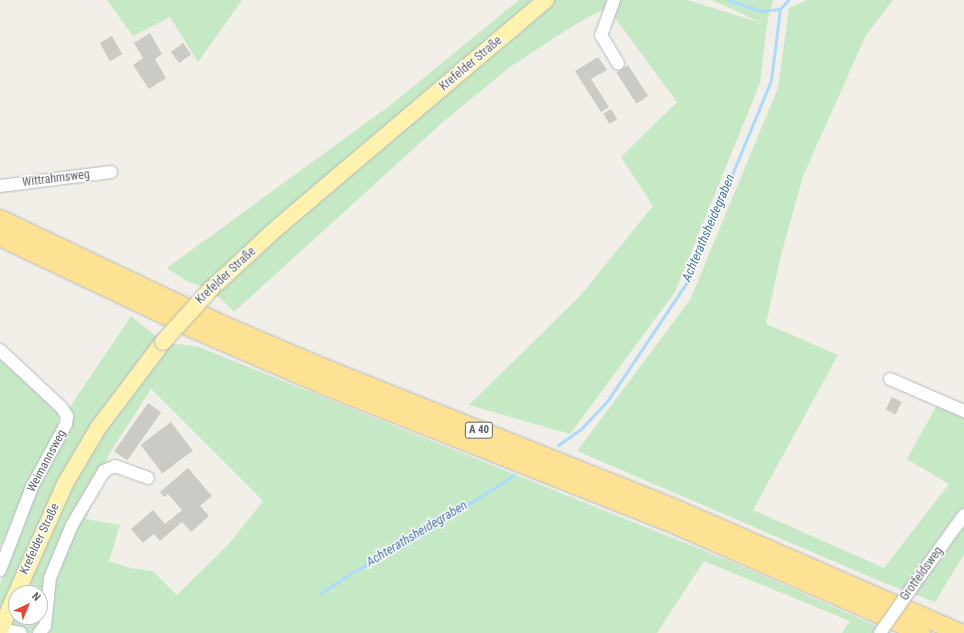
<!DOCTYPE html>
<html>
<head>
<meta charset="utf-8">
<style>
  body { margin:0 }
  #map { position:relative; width:964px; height:633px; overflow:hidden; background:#f1efe8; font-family:"Roboto Condensed",sans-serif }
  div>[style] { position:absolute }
  .green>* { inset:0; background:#c5e8c5 }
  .stream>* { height:3px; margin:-1.5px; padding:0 1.5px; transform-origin:1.5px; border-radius:1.5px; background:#aadaff }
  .building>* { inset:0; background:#cccac5; transform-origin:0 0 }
  .roads { filter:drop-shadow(0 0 1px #b5b8bc) drop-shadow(0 0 1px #b5b8bc) }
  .minor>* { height:12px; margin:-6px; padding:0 6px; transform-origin:6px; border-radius:6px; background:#fff }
  .major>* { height:16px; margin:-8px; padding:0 8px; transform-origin:8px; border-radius:8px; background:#fff2af }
  .highway>* { height:18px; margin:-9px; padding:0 9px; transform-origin:9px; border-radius:9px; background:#fde293 }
  .bridges { filter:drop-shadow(0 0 1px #b5b8bc) drop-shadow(0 0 1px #b5b8bc) }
  .minor-bridge>* { height:12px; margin:-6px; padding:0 6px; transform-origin:6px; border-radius:6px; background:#fff }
  .major-bridge>* { height:16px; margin:-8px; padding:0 8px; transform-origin:8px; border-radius:8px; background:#fff2af }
  span { translate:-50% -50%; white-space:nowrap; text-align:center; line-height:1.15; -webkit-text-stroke:3px #fff; paint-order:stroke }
  .shield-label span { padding:1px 3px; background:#fff; border:1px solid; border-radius:3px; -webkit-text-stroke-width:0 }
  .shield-label { font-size:11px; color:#5f6368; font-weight:700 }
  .street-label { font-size:12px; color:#5f6368 }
  .water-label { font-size:13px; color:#4174aa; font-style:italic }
  .north { position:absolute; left:8px; top:585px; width:40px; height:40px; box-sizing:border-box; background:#fff; border:1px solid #bfc1c3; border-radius:50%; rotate:44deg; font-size:11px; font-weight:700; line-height:16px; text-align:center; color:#5f6368 }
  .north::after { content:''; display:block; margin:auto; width:14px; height:18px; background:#ea4335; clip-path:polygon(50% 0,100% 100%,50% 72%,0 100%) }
</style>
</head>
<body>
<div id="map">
  <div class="green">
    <i style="clip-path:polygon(107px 0,242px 0,198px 62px,170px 17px,133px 36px)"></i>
    <i style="clip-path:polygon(519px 0,687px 0,762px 23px,712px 0,773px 0,767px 24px,760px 83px,675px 292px,570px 434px,469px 405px,580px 296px,653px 206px,621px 157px,677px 102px,607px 7px,571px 27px,510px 67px,444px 121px,234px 312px,211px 289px,188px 282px,167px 268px,392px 104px)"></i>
    <i style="clip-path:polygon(807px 0,893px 0,866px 35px,803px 176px,780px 259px,766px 324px,838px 355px,753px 510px,884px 568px,949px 484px,907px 459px,937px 405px,964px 415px,964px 554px,935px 602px,882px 582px,577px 451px,690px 300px,778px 88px,789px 8px)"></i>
    <i style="clip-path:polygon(evenodd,131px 316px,163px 342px,199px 347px,732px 562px,892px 633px,842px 633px,850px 621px,704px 561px,657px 633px,15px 633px,0 629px,10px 603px,0 609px,0 584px,38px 483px,69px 428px,70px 407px,131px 316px,151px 389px,263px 501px,229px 544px,177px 595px,153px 571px,130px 568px,109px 561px,120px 525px,86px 519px,109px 454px,151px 389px,131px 316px,16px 593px,40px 593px,40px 617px,16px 617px,16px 593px)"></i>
    <i style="clip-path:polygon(0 360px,42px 397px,58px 414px,58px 427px,0 547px)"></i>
  </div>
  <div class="stream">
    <i style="left:728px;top:0;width:35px;rotate:18deg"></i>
    <i style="left:761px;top:11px;width:19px;rotate:-6deg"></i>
    <i style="left:558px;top:445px;width:28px;rotate:-35deg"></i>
    <i style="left:581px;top:429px;width:40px;rotate:-47deg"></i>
    <i style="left:608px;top:400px;width:146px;rotate:-56.2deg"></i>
    <i style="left:689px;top:279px;width:215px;rotate:-67.6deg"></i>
    <i style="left:771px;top:80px;width:72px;rotate:-82.8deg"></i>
    <i style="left:780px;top:9px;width:12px;rotate:-48deg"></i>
    <i style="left:321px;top:593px;width:38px;rotate:-33deg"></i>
    <i style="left:353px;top:572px;width:70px;rotate:-28deg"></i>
    <i style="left:415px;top:539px;width:118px;rotate:-32.9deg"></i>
  </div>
  <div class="building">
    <i style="clip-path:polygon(150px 33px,162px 54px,155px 59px,166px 78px,149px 89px,133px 65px,143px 58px,134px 43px)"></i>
    <i style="left:112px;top:36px;width:21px;height:14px;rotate:61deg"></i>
    <i style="left:183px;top:43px;width:14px;height:15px;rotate:54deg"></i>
    <i style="clip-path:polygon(598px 57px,607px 70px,591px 79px,609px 107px,601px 112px,575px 71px)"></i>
    <i style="left:628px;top:65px;width:37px;height:14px;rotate:57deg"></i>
    <i style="left:611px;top:109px;width:12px;height:9px;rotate:59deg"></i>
    <i style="left:892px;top:397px;width:11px;height:14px;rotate:27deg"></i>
    <i style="left:148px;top:403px;width:16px;height:59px;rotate:35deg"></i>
    <i style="left:171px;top:422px;width:36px;height:38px;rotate:53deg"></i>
    <i style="clip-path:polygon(188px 468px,212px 496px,200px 506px,209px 516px,191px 532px,182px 522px,160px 541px,154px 534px,143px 543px,131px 529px,153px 510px,165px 524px,182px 510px,168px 494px,164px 497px,160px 492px)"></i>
  </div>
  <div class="roads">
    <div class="minor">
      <i style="left:614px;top:0;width:37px;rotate:110deg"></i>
      <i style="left:601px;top:35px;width:33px;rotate:59deg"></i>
      <i style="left:0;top:186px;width:112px;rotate:-7.2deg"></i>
      <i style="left:0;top:350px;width:83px;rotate:43.1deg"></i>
      <i style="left:61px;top:407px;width:11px;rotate:56deg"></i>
      <i style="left:67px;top:416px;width:8px;rotate:97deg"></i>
      <i style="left:66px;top:424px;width:72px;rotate:118.4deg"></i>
      <i style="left:32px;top:487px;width:89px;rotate:111.1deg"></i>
      <i style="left:890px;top:379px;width:81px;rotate:23.4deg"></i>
      <i style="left:915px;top:583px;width:84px;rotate:-54.2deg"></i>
      <i style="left:0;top:629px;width:21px;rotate:11deg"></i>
      <i style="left:39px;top:633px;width:9px;rotate:-49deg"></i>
      <i style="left:45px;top:626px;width:48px;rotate:-84.1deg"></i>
      <i style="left:50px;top:578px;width:57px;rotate:-67.5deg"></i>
      <i style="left:72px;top:525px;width:63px;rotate:-59.3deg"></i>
      <i style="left:104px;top:471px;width:12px;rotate:-24deg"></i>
      <i style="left:115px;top:466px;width:35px;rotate:20deg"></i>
    </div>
    <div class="major">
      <i style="left:211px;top:289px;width:91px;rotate:-42.8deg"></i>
      <i style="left:278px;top:227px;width:351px;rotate:-40.3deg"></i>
      <i style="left:0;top:630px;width:160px;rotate:-66deg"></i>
      <i style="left:65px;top:484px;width:65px;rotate:-59.5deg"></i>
      <i style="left:98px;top:428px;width:108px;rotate:-52.9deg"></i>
    </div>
    <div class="highway">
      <i style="left:0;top:219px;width:245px;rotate:25.4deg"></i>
      <i style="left:221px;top:324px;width:117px;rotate:23.1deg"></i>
      <i style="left:329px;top:370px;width:369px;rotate:21.8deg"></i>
      <i style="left:672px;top:507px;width:315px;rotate:23.6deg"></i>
      <i style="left:0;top:237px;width:215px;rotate:25.4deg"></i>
      <i style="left:194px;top:329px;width:143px;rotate:23.5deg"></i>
      <i style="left:325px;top:386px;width:365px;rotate:21.6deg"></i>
      <i style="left:664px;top:520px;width:281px;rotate:23.7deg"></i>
    </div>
  </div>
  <div class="bridges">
    <div class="minor-bridge">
      <i style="left:880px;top:633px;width:61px;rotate:-55deg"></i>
    </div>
    <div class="major-bridge">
      <i style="left:163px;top:342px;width:72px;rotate:-47.8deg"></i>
    </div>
  </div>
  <div class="shield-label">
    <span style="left:479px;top:430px">A 40</span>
  </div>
  <div class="street-label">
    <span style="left:471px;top:64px;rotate:-40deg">Krefelder Straße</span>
    <span style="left:56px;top:179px;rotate:-7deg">Wittrahmsweg</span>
    <span style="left:226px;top:276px;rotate:-43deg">Krefelder Straße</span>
    <span style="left:47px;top:461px;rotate:-62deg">Weimannsweg</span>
    <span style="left:40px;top:539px;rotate:-65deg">Krefelder Straße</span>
    <span style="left:922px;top:574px;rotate:-54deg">Grotfeldsweg</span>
  </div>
  <div class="water-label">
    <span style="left:709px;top:228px;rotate:-67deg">Achterathsheidegraben</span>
    <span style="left:417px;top:534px;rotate:-31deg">Achterathsheidegraben</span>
  </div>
  <div class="north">N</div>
</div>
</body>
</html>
